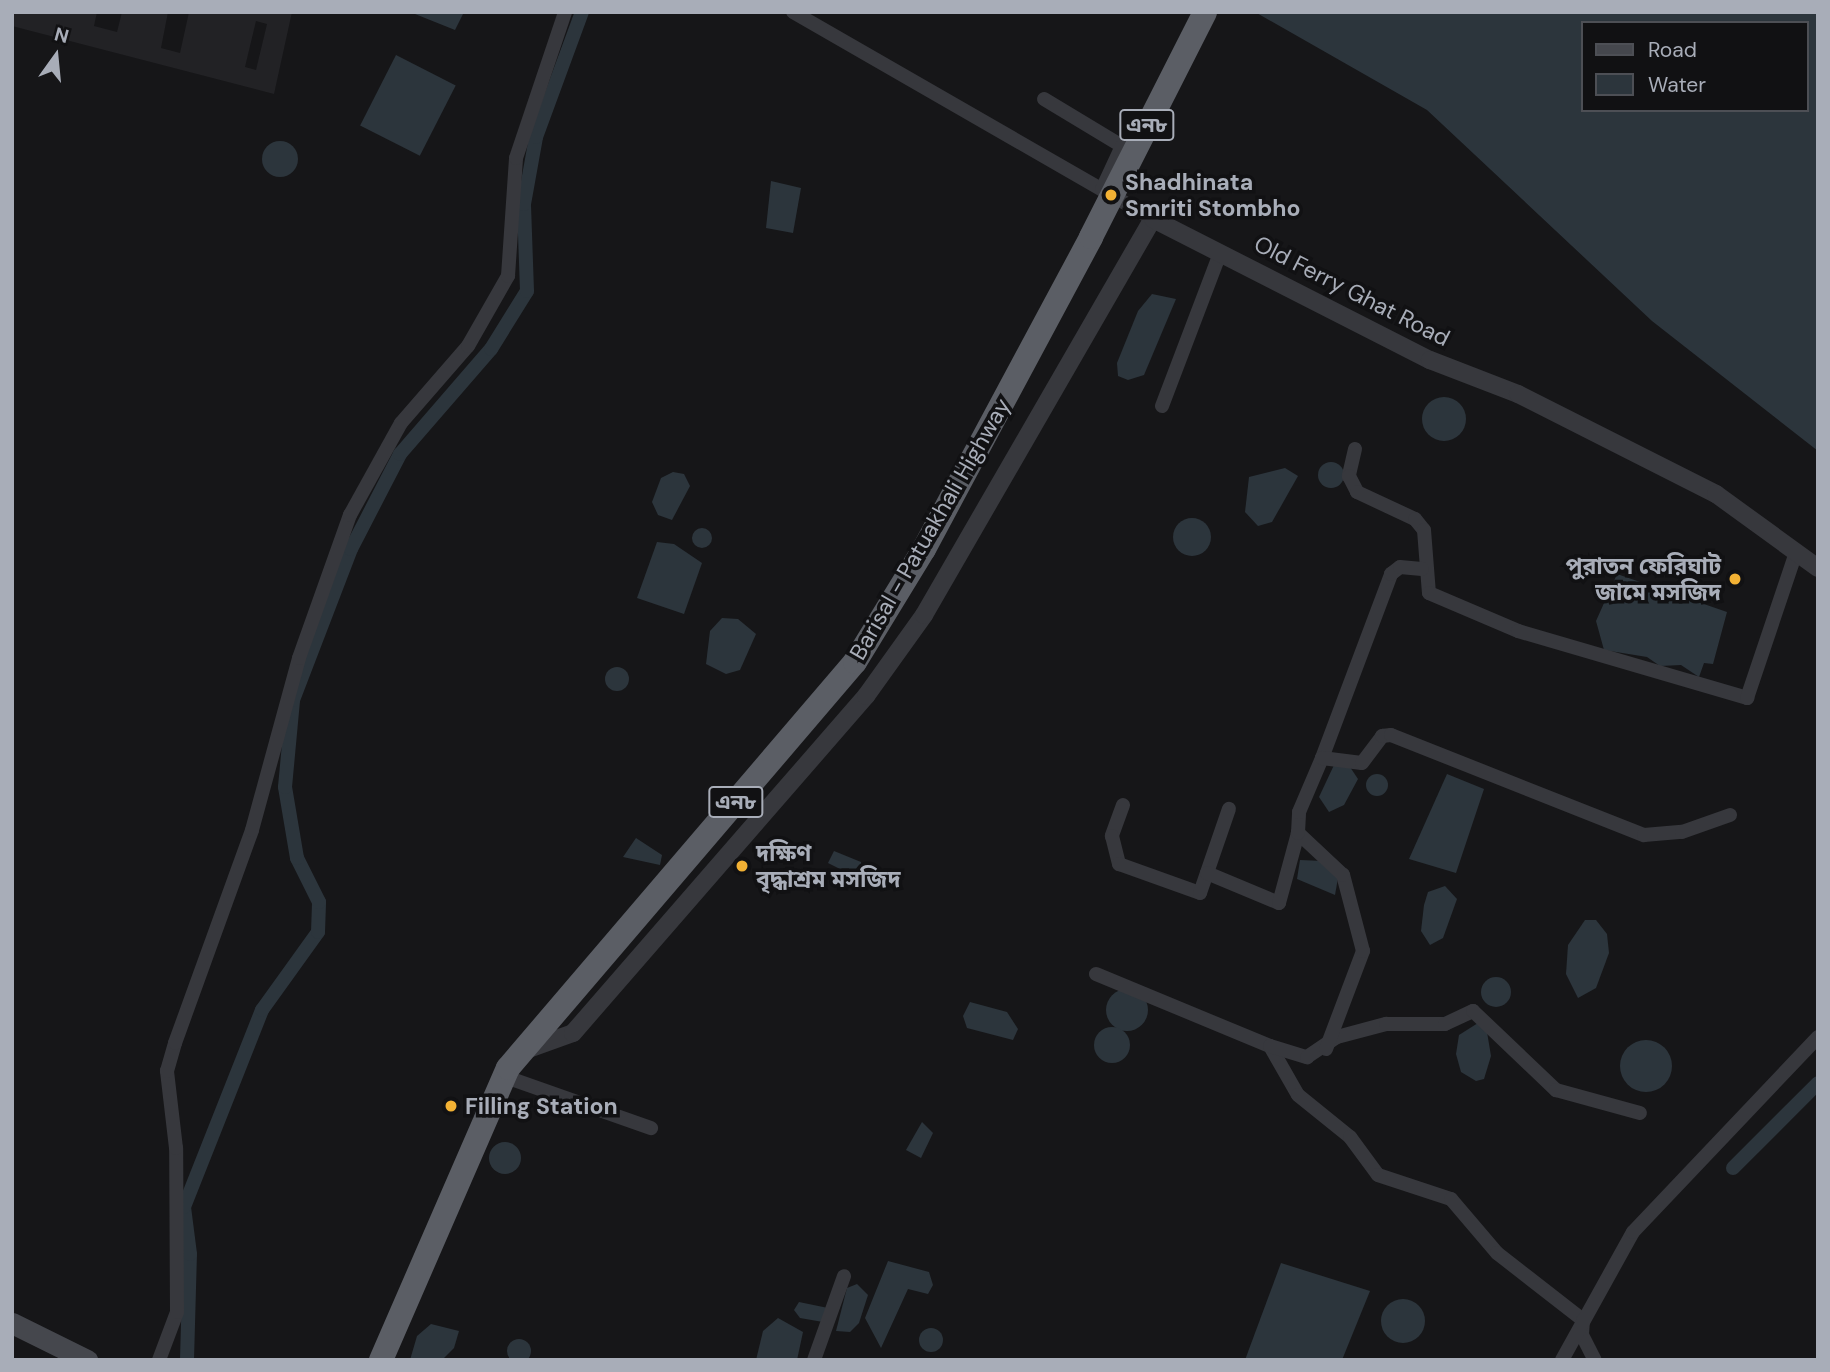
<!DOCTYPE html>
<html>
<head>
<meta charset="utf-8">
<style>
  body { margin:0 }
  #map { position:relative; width:1830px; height:1372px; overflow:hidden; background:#161618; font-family:"DM Sans","Noto Sans Bengali",sans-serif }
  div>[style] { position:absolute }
  .built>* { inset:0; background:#222225 }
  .water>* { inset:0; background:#2c353c; transform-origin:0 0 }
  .round { border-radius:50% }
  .canal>* { height:14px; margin:-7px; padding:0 7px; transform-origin:7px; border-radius:7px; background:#2c353c }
  .minor>* { height:14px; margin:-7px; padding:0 7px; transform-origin:7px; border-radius:7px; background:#37383d }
  .tertiary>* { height:18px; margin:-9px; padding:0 9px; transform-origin:9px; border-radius:9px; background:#37383d }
  .secondary>* { height:21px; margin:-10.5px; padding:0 10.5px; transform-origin:10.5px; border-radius:10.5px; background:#45474d }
  .trunk>* { height:24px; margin:-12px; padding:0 12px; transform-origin:12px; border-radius:12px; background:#5b5e65 }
  .trunk-bridge>* { height:24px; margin:-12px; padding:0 12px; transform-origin:12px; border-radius:12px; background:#5b5e65 }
  .dots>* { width:19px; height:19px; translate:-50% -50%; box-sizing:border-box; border:4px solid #111113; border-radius:50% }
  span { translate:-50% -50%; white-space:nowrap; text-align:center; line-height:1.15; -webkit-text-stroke:7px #111113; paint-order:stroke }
  .shield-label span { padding:2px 5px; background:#111113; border:2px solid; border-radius:5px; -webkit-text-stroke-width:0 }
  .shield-label { font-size:21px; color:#a8adb8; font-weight:700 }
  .poi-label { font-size:23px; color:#a8adb8; font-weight:700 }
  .left { translate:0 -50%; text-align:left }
  .right { translate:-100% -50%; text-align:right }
  .street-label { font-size:23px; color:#a8adb8 }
  .frame { position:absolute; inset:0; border:14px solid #a8adb8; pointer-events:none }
  .legend { position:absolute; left:1581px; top:21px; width:228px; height:91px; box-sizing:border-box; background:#111113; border:2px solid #4d4f55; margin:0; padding:9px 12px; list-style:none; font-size:21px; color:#a8adb8 }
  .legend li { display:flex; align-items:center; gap:14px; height:35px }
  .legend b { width:35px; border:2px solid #4d4f55 }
  .north { position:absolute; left:21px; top:21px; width:70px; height:70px; -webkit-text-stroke:5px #111113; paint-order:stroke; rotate:15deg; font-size:19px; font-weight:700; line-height:28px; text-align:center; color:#a8adb8 }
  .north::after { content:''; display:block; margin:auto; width:24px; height:32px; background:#a8adb8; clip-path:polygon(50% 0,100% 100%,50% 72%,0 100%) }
</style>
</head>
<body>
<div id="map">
  <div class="built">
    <i style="clip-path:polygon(evenodd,12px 12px,97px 12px,94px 26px,117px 32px,122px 12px,168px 12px,161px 48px,180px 53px,189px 12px,292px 12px,274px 94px,12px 26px,12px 12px,256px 21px,267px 24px,256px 70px,245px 67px,256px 21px)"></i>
  </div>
  <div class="water">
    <i style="clip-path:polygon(410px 12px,464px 12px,455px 30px)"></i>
    <i style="clip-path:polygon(evenodd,1255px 12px,1818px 12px,1818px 451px,1652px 321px,1427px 110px,1255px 12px,1583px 23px,1807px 23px,1807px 110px,1583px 110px,1583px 23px)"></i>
    <i style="left:396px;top:55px;width:67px;height:79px;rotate:27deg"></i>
    <i class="round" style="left:262px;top:141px;width:36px;height:36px"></i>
    <i style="clip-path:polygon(771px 181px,801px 188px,793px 233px,766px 228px)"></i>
    <i style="clip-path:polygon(1152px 294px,1176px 299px,1144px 375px,1128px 380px,1118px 376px,1117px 363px,1138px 311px)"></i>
    <i class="round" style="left:1422px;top:397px;width:44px;height:44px"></i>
    <i class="round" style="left:1318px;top:462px;width:26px;height:26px"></i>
    <i style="clip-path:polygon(1285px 468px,1298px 476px,1272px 522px,1258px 526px,1245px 512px,1249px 477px)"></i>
    <i style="clip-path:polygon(673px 472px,684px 474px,690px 486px,672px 520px,658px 515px,652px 502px,661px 478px)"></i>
    <i class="round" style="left:1173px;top:518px;width:38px;height:38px"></i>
    <i class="round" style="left:692px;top:528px;width:20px;height:20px"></i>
    <i style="clip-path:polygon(657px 542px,674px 544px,702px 563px,684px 614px,637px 598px)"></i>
    <i style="clip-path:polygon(1617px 574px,1727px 612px,1713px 664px,1704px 663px,1699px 677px,1681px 665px,1660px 666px,1647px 657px,1604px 650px,1596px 621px)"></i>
    <i style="clip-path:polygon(722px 618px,738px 619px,756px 634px,740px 670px,726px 674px,706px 664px,710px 631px)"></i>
    <i class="round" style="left:605px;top:667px;width:24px;height:24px"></i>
    <i style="clip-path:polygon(1334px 765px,1350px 767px,1358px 779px,1344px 805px,1329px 812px,1319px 797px)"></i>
    <i style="clip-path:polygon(1447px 774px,1484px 789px,1456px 873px,1409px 859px)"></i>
    <i class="round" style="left:1366px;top:774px;width:22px;height:22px"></i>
    <i style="clip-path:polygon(636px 838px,662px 855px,660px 865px,623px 857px)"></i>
    <i style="clip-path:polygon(834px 851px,861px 862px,862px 869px,854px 876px,828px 863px)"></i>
    <i style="clip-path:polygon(1300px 860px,1323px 861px,1338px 878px,1335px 895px,1297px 879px)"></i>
    <i style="clip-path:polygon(1445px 886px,1457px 899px,1443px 938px,1430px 945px,1421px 931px,1424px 905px,1428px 892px)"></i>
    <i style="clip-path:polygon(1585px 920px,1596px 920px,1607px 934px,1609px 953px,1596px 988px,1578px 998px,1566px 974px,1568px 945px)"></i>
    <i class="round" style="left:1481px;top:977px;width:30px;height:30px"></i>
    <i class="round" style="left:1106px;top:989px;width:42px;height:42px"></i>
    <i style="clip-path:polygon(970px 1002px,1007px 1012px,1018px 1029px,1013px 1040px,967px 1028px,963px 1016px)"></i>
    <i style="clip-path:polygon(1478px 1023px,1486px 1026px,1491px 1056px,1484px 1079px,1476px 1081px,1461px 1072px,1456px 1054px,1459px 1035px)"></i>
    <i class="round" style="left:1094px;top:1027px;width:36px;height:36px"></i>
    <i class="round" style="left:1620px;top:1040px;width:52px;height:52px"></i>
    <i style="clip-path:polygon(922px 1122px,933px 1133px,921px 1158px,906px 1150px)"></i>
    <i class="round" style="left:489px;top:1142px;width:32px;height:32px"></i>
    <i style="clip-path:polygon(888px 1261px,929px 1272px,933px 1285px,928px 1294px,908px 1289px,881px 1348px,865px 1318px)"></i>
    <i style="clip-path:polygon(1281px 1263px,1370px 1291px,1342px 1360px,1245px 1360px)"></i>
    <i style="clip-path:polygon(857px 1284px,868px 1295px,859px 1323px,850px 1332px,836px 1331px,847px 1288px)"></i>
    <i class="round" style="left:1381px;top:1299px;width:44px;height:44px"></i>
    <i style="clip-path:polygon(799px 1302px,828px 1308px,823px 1322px,800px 1318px,794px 1310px)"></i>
    <i style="clip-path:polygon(778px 1318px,803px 1332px,797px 1360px,756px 1360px,763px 1331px)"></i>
    <i style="clip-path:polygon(431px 1324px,459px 1331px,454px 1348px,442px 1360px,410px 1360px,417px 1336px)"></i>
    <i class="round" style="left:919px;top:1328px;width:24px;height:24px"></i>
    <i class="round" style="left:507px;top:1339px;width:24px;height:24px"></i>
  </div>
  <div class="canal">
    <i style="left:1733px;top:1168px;width:120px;rotate:-45deg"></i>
    <i style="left:187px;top:1360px;width:106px;rotate:-88.4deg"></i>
    <i style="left:190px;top:1254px;width:47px;rotate:-97.3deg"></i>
    <i style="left:184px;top:1207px;width:212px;rotate:-68.4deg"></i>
    <i style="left:262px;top:1010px;width:96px;rotate:-54.3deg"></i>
    <i style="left:318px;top:932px;width:30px;rotate:-88deg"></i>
    <i style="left:319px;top:902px;width:49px;rotate:-116.6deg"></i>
    <i style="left:297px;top:858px;width:72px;rotate:-99.6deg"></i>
    <i style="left:285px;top:787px;width:87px;rotate:-84.7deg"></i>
    <i style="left:293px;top:700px;width:162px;rotate:-69deg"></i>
    <i style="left:351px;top:549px;width:107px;rotate:-62.7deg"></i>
    <i style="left:400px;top:454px;width:139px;rotate:-49.1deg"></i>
    <i style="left:491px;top:349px;width:68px;rotate:-58.2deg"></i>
    <i style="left:527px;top:291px;width:87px;rotate:-92deg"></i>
    <i style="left:524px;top:204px;width:68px;rotate:-79.8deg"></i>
    <i style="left:536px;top:137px;width:133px;rotate:-69.8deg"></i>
  </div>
  <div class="minor">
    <i style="left:793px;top:12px;width:415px;rotate:29.9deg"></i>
    <i style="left:1044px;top:99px;width:91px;rotate:31.1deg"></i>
    <i style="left:1122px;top:146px;width:47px;rotate:114.9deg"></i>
    <i style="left:1162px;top:406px;width:164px;rotate:-69.2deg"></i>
    <i style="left:1355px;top:449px;width:28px;rotate:103deg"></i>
    <i style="left:1349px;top:476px;width:18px;rotate:63deg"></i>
    <i style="left:1357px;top:492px;width:64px;rotate:25deg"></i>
    <i style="left:1415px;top:519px;width:14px;rotate:51deg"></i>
    <i style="left:1424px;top:530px;width:63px;rotate:85.5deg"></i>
    <i style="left:1429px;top:593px;width:97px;rotate:23.1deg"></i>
    <i style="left:1518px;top:631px;width:239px;rotate:16.3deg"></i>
    <i style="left:1747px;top:698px;width:154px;rotate:-71.4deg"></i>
    <i style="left:1322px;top:758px;width:197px;rotate:-69.4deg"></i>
    <i style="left:1391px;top:574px;width:11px;rotate:-38deg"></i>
    <i style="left:1400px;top:567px;width:22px;rotate:5deg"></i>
    <i style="left:1123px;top:805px;width:33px;rotate:110deg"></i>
    <i style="left:1112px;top:836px;width:29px;rotate:76deg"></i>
    <i style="left:1119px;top:864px;width:86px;rotate:19.7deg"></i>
    <i style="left:1200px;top:893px;width:89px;rotate:-71deg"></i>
    <i style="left:1207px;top:873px;width:78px;rotate:22.6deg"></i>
    <i style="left:1279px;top:903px;width:73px;rotate:-74.8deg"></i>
    <i style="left:1096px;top:974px;width:188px;rotate:22.5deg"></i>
    <i style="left:1270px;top:1046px;width:56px;rotate:60.3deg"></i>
    <i style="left:1298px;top:1095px;width:67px;rotate:38.9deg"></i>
    <i style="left:1350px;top:1137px;width:47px;rotate:53.6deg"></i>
    <i style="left:1378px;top:1175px;width:77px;rotate:18.2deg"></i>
    <i style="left:1451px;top:1199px;width:71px;rotate:49.6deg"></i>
    <i style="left:1497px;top:1253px;width:109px;rotate:37.9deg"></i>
    <i style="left:1583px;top:1320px;width:15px;rotate:94deg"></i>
    <i style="left:1582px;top:1335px;width:28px;rotate:63deg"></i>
    <i style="left:1270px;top:1046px;width:39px;rotate:17deg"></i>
    <i style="left:1307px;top:1057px;width:36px;rotate:-34deg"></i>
    <i style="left:1337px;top:1037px;width:51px;rotate:-14.9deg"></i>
    <i style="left:1386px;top:1024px;width:59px"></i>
    <i style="left:1445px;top:1024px;width:31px;rotate:-25deg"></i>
    <i style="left:1473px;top:1011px;width:115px;rotate:43.6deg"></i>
    <i style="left:1556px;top:1090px;width:87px;rotate:15.3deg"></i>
    <i style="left:1326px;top:1049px;width:105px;rotate:-69.3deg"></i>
    <i style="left:1363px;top:951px;width:79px;rotate:-104.7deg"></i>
    <i style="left:1343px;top:875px;width:62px;rotate:-137deg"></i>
    <i style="left:1298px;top:833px;width:21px;rotate:-87deg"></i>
    <i style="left:1299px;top:812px;width:59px;rotate:-66.9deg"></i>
    <i style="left:1322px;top:758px;width:40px;rotate:7.1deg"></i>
    <i style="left:1362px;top:763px;width:34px;rotate:-53deg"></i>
    <i style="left:1382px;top:736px;width:9px;rotate:-6deg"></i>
    <i style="left:1391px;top:735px;width:272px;rotate:21.6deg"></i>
    <i style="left:1644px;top:835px;width:38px;rotate:-5deg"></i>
    <i style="left:1682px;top:832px;width:51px;rotate:-19.5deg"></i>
    <i style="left:503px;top:1076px;width:157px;rotate:19.4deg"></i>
    <i style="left:159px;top:1360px;width:51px;rotate:-69.4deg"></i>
    <i style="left:177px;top:1312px;width:164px;rotate:-90.3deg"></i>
    <i style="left:176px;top:1148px;width:78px;rotate:-96.7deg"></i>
    <i style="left:167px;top:1071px;width:29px;rotate:-74deg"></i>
    <i style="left:175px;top:1043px;width:226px;rotate:-70.1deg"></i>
    <i style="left:252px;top:830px;width:178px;rotate:-74.7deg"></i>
    <i style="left:299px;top:658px;width:152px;rotate:-70.4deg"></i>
    <i style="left:350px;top:515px;width:105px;rotate:-61deg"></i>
    <i style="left:401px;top:423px;width:102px;rotate:-49deg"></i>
    <i style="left:468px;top:346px;width:81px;rotate:-60.3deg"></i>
    <i style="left:508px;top:276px;width:118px;rotate:-86.1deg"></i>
    <i style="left:516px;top:158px;width:154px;rotate:-71.4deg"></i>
    <i style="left:814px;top:1360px;width:89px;rotate:-70.3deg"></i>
    <i style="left:1562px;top:1360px;width:146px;rotate:-61deg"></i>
    <i style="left:1633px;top:1232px;width:269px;rotate:-46.5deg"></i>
  </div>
  <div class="tertiary">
    <i style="left:520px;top:1052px;width:56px;rotate:-19.7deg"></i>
    <i style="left:573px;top:1033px;width:447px;rotate:-49deg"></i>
    <i style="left:866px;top:696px;width:100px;rotate:-54.4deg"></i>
    <i style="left:924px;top:615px;width:457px;rotate:-60deg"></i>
    <i style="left:1153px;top:219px;width:311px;rotate:27deg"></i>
    <i style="left:1430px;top:360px;width:94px;rotate:21.1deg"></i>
    <i style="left:1518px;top:394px;width:222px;rotate:26.8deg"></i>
    <i style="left:1716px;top:494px;width:126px;rotate:36deg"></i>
  </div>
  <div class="secondary">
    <i style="left:12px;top:1323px;width:84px;rotate:26.3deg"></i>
  </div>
  <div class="trunk">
    <i style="left:381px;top:1360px;width:318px;rotate:-66.5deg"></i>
    <i style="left:508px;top:1068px;width:534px;rotate:-49.48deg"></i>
    <i style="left:855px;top:662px;width:132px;rotate:-58.6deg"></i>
    <i style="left:924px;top:549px;width:354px;rotate:-61.8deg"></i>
  </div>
  <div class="trunk-bridge">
    <i style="left:1091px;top:237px;width:252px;rotate:-63.1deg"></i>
  </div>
  <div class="dots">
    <i style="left:1111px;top:195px;background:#f2b134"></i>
    <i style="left:1735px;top:579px;background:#f2b134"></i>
    <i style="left:742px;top:866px;background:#f2b134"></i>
    <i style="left:451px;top:1106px;background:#f2b134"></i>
  </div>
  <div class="shield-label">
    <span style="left:1147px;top:125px">এন৮</span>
    <span style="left:736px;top:802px">এন৮</span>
  </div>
  <div class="poi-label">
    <span class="left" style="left:1125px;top:195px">Shadhinata<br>Smriti Stombho</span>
    <span class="right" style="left:1721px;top:579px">পুরাতন ফেরিঘাট<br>জামে মসজিদ</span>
    <span class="left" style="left:756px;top:866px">দক্ষিণ<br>বৃদ্ধাশ্রম মসজিদ</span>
    <span class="left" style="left:465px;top:1106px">Filling Station</span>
  </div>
  <div class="street-label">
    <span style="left:1352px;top:291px;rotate:27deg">Old Ferry Ghat Road</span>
    <span style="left:930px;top:529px;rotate:-60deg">Barisal - Patuakhali Highway</span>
  </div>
  <div class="frame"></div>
  <ul class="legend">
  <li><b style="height:9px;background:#45474d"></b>Road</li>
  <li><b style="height:19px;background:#2c353c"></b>Water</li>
  </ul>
  <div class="north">N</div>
</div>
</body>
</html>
